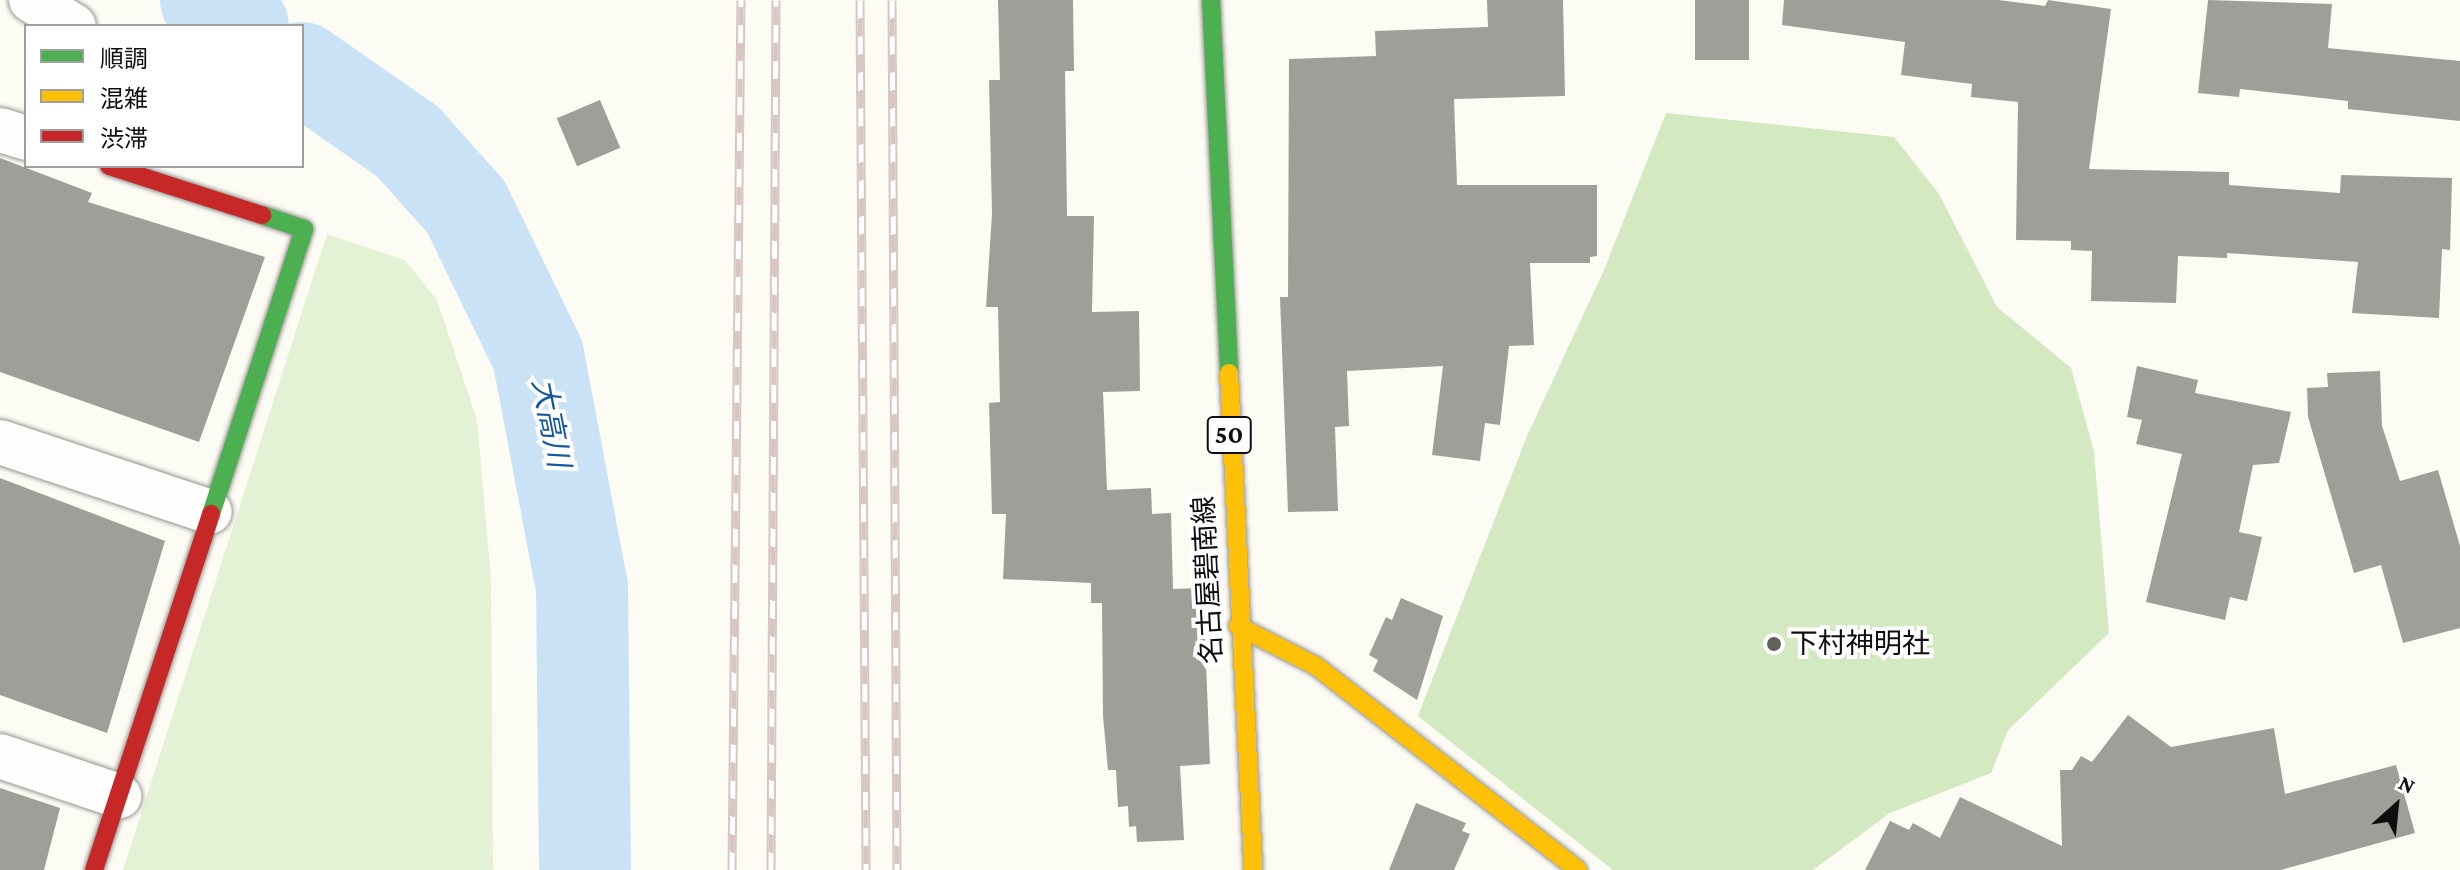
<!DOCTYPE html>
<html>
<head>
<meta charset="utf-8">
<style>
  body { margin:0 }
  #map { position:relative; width:2460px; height:870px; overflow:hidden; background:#fcfbf4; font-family:"Crimson Pro","Noto Sans JP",serif }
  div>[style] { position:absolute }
  .green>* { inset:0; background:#e3f2d4 }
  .forest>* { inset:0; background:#d2e9c1 }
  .river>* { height:92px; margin:-46px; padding:0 46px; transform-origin:46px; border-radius:46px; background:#cae2f6 }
  .building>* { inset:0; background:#9f9e99; transform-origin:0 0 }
  .roads { filter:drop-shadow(0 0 2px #959592) drop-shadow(0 0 2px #959592) }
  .street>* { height:44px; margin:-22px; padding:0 22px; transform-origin:22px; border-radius:22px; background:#fffefd }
  .fast>* { height:18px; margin:-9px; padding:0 9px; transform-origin:9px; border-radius:9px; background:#4caf50 }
  .slow>* { height:18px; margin:-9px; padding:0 9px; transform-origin:9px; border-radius:9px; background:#ffc107 }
  .jam>* { height:18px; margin:-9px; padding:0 9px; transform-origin:9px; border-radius:9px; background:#c62828 }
  .rail>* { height:9px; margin-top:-4.5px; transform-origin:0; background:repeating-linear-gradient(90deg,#fff 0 18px,#d8c6c4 0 36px); box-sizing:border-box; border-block:2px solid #d8c6c4 }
  .dots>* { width:22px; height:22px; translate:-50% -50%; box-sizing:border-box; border:4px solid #fff; border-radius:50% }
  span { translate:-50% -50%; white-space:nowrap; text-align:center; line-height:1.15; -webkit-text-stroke:8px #fff; paint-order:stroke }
  .shield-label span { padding:2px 6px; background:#fff; border:2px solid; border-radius:6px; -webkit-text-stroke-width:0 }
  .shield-label { font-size:26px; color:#0e0e0e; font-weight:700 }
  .street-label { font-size:28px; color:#0e0e0e }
  .poi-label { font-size:28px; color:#0e0e0e }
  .left { translate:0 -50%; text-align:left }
  .water-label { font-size:30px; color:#1657a2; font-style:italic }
  .legend { position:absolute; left:24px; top:24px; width:280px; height:144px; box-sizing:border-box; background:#fff; border:2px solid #9f9f9f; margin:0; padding:10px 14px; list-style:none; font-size:24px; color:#0e0e0e }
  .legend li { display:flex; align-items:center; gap:16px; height:40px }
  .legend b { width:40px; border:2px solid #9f9f9f }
  .north { position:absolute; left:2356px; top:766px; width:80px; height:80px; -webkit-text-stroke:6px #fff; paint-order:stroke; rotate:27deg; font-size:22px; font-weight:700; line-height:32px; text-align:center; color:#0e0e0e }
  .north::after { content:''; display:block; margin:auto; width:28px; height:36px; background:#0e0e0e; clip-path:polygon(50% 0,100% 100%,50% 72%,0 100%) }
</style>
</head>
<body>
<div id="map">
  <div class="green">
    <i style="clip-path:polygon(327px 234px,405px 260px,437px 300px,477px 420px,491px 579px,493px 870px,123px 870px)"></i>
  </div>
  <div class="forest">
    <i style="clip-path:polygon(1666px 113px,1894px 137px,1939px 194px,1997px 307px,2071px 368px,2094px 451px,2109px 633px,2008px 730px,1991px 773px,1890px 813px,1813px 870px,1613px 870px,1418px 716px,1527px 436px,1604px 270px)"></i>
  </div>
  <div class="river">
    <i style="left:206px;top:0;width:45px;rotate:35.1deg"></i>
    <i style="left:302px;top:68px;width:129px;rotate:34.9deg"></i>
    <i style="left:408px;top:142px;width:87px;rotate:48.3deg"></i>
    <i style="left:466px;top:207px;width:165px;rotate:64.1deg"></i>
    <i style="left:538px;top:355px;width:236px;rotate:79.3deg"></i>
    <i style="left:582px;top:587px;width:283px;rotate:89.4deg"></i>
  </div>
  <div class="building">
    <i style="clip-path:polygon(998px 0,1073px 0,1074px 71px,1065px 71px,1067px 216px,1094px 216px,1092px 312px,1139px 311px,1140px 391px,1103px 392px,1107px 490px,1151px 488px,1152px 514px,1171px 513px,1173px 589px,1198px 588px,1197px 612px,1204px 612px,1210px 764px,1180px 766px,1184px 840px,1137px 842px,1136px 826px,1129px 827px,1128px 806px,1118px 807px,1116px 770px,1108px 770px,1103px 716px,1102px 603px,1091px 603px,1091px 583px,1003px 579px,1006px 514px,992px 514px,989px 403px,1000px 402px,998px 307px,986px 307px,992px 214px,989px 80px,1000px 80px)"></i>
    <i style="clip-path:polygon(1487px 0,1563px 0,1565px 96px,1454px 99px,1457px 185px,1597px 185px,1597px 256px,1590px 257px,1590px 263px,1530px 263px,1534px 345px,1509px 346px,1500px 425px,1485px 423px,1480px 461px,1432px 455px,1443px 366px,1347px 371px,1349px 426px,1335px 427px,1338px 511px,1288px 512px,1280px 297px,1288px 297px,1289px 59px,1376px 56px,1375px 31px,1488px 27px)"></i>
    <i style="left:1695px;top:0;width:54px;height:60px"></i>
    <i style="clip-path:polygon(1784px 0,1998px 0,2045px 6px,2048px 0,2111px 9px,2089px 169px,2229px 172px,2229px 185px,2340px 193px,2341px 175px,2452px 178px,2450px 250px,2442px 249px,2439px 318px,2352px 313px,2358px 262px,2227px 253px,2227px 258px,2178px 256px,2176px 303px,2091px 301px,2092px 251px,2071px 250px,2071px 241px,2016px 240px,2018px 102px,1971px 97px,1972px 84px,1901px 75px,1905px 42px,1782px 25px)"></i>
    <i style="clip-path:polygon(2208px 0,2332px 4px,2328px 48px,2460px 61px,2460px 121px,2348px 109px,2348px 101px,2240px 89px,2239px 97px,2198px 93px)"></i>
    <i style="left:600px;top:100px;width:52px;height:47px;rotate:67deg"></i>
    <i style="clip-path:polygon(0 158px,92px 193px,88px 202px,265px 257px,199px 442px,0 372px)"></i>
    <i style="clip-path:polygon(2137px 366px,2198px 380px,2195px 393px,2291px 412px,2279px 463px,2253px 465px,2239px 532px,2262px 537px,2247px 601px,2230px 597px,2225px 620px,2146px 602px,2182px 454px,2136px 444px,2142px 420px,2127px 417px)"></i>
    <i style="clip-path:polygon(2380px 371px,2382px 426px,2400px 481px,2438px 470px,2460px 546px,2460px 628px,2403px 643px,2381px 565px,2354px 573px,2308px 417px,2307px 388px,2328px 387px,2327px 373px)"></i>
    <i style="clip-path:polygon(0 478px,165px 541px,107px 733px,0 695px)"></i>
    <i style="clip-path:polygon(1401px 598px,1443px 616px,1417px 700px,1373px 671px,1378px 660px,1369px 655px,1386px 617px,1392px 620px)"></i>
    <i style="clip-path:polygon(2128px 715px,2171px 747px,2274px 728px,2285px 794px,2396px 765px,2415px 833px,2281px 870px,1865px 870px,1890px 821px,1909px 830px,1913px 823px,1940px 838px,1960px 797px,2062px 846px,2060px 770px,2072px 770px,2081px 756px,2092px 762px)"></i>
    <i style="clip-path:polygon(0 788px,60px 808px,44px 870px,0 870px)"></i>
    <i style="clip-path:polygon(1416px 803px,1466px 823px,1462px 831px,1470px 834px,1454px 870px,1389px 870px)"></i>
  </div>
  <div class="roads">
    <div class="street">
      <i style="left:31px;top:0;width:50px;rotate:31.2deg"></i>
      <i style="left:0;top:130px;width:27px;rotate:17deg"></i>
      <i style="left:0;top:442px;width:221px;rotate:18.4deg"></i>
      <i style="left:0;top:756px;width:126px;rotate:18.6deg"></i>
    </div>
    <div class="fast">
      <i style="left:1211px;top:0;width:373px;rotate:87.2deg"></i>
      <i style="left:211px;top:514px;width:300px;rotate:-71.9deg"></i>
      <i style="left:304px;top:229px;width:44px;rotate:-161.6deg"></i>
    </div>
    <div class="slow">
      <i style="left:1229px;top:373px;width:498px;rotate:87.2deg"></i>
      <i style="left:1238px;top:626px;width:88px;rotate:27.1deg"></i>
      <i style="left:1316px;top:666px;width:332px;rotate:37.9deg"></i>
    </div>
    <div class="jam">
      <i style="left:109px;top:166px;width:161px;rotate:17.8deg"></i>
      <i style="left:94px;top:870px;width:375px;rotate:-71.8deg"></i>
    </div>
  </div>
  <div class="rail">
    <i style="left:860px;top:0;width:870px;rotate:89.6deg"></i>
    <i style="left:892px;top:0;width:870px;rotate:89.67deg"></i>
    <i style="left:732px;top:870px;width:870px;rotate:-89.41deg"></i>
    <i style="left:771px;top:870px;width:870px;rotate:-89.67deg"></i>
  </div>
  <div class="dots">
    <i style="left:1774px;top:644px;background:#61615e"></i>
  </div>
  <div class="shield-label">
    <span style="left:1229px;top:435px">50</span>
  </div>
  <div class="street-label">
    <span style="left:1208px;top:580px;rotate:-93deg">名古屋碧南線</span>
  </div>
  <div class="poi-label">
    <span class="left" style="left:1790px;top:644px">下村神明社</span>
  </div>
  <div class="water-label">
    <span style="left:551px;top:423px;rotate:79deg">大高川</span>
  </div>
  <ul class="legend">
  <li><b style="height:10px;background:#4caf50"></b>順調</li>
  <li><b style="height:10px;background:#ffc107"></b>混雑</li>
  <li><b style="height:10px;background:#c62828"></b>渋滞</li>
  </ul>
  <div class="north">N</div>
</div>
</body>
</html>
